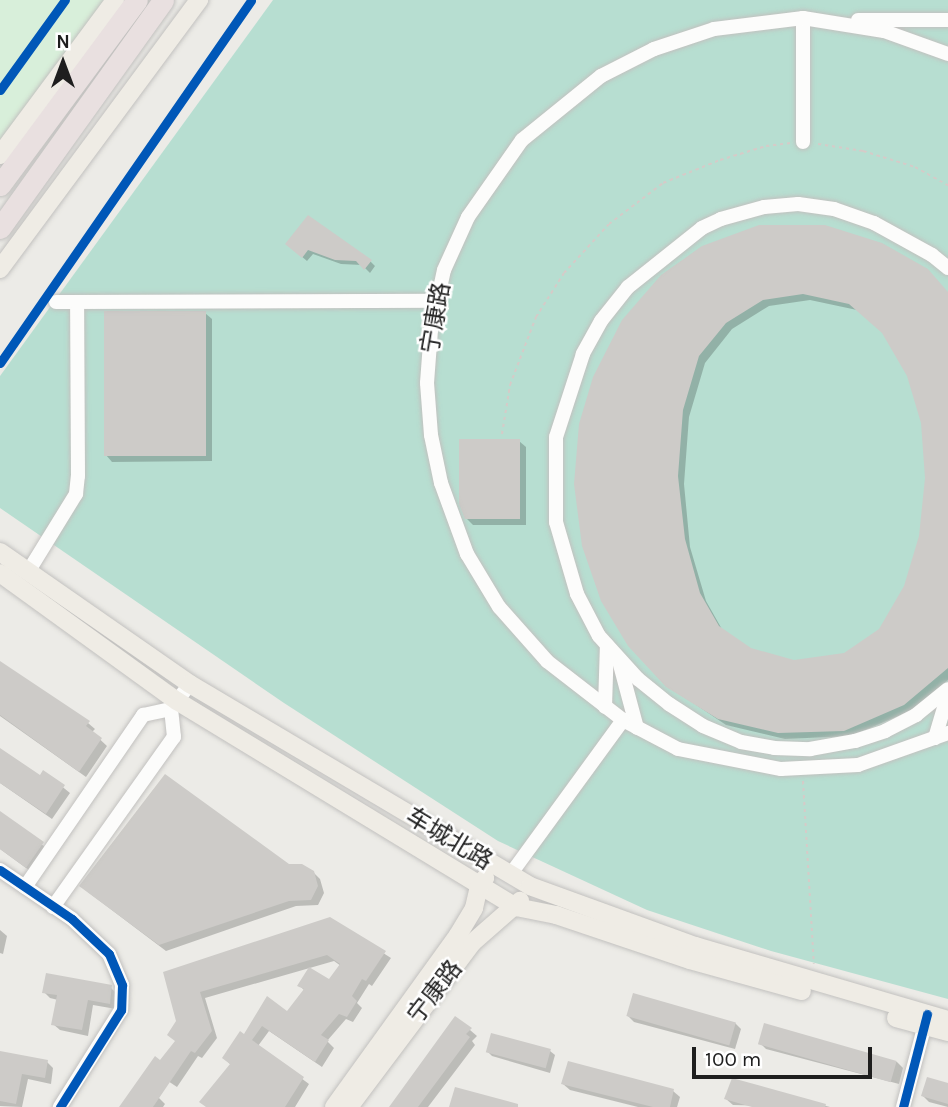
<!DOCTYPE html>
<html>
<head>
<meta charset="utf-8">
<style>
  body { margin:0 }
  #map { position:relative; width:948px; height:1107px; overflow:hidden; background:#ecebe7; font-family:Karla,"Noto Sans SC",sans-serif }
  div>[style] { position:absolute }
  .park>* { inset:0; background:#d8efda }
  .pitch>* { inset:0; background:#b7ded1 }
  .shadow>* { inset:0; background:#0003 }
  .building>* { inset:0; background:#cdcbc8; transform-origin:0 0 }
  .path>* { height:2px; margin-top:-1px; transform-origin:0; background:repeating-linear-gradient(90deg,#d5cbc8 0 3.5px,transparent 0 7px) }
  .roads { filter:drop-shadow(0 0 2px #c2c1bf) drop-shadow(0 0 2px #c2c1bf) }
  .minor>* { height:14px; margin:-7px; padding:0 7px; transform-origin:7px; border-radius:7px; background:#fcfcfb }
  .major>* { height:18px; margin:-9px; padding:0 9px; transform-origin:9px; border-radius:9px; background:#efece5 }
  .highway>* { height:21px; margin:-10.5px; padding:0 10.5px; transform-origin:10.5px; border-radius:10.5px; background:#e9e0e0 }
  .cycleway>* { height:9px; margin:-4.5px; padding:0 4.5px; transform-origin:4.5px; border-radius:4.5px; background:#0057b8 }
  span { translate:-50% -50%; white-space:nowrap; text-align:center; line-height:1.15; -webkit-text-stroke:5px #fff; paint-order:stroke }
  .street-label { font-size:24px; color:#1e1e1e }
  .north { position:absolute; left:28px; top:28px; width:70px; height:70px; -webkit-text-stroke:5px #fff; paint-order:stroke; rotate:0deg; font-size:19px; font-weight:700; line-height:28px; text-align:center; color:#1e1e1e }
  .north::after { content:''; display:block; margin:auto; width:24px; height:32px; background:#1e1e1e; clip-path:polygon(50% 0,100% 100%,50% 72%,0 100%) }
  .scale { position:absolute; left:692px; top:1047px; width:180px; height:32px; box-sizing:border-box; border:4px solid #1e1e1e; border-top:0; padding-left:9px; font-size:21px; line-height:24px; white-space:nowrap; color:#1e1e1e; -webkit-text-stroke:5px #fff; paint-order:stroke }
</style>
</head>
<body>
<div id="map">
  <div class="park">
    <i style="clip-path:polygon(0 0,111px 0,0 153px)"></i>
  </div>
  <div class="pitch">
    <i style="clip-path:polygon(273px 0,948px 0,948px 999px,771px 951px,647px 910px,498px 841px,284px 703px,0 508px,0 376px)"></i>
  </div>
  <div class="shadow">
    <i style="clip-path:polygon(287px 244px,370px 261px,375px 266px,370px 273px,362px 265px,341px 264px,313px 254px,307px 261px)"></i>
    <i style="clip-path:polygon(evenodd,662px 276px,948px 294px,948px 680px,910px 711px,851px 736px,785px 739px,726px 725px,668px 686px,662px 276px,810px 300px,857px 310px,885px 333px,909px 376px,923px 423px,927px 478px,921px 536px,905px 587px,880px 630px,844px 655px,794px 662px,750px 650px,723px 631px,706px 601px,690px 547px,684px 484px,689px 417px,705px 363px,732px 329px,769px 306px,810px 300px)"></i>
    <i style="clip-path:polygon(205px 313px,212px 319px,212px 461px,112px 462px,106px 455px)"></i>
    <i style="clip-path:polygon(519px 441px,526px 447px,526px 525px,473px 525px,466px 518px)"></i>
    <i style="clip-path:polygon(0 662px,88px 723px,95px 729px,92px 732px,107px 746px,86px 777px,0 716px)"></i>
    <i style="clip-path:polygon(0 749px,40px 778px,44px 772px,70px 793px,52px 819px,0 783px)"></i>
    <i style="clip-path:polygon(0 813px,49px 850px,33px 873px,0 849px)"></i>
    <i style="clip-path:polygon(288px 866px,313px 872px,320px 879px,324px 893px,318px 905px,296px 906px,166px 951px,88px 892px)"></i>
    <i style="clip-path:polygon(330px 919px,391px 958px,372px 986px,369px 984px,357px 1003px,362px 1008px,353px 1022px,346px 1019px,327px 1041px,334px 1048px,322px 1067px,269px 1031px,258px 1046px,309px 1084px,295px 1107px,206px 1107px,231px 1065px,224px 1058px,245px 1037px,267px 999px,288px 1014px,305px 991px,299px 985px,330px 982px,341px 966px,334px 961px,205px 998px,217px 1038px,202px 1058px,198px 1056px,177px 1087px,156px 1073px,177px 1042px,178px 1021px,165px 973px)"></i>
    <i style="clip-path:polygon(0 930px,7px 936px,3px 954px,0 953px)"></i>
    <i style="clip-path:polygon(111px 988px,118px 995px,116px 1009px,93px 1005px,88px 1036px,60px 1030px,53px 1024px,58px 1000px,50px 998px,44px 992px)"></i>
    <i style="clip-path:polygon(628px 1016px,735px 1023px,741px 1029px,735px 1049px,634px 1022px)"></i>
    <i style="clip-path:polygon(456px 1018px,477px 1036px,472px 1041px,475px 1045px,428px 1107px,391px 1107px)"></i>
    <i style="clip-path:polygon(760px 1043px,897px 1062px,903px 1068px,899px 1084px,766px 1049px)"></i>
    <i style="clip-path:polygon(487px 1051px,550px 1051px,555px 1055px,550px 1073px,492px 1056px)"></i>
    <i style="clip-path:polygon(0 1053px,47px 1062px,53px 1068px,51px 1084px,28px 1079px,22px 1107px,0 1106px)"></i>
    <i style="clip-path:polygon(733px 1080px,830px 1107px,733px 1105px,726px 1099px)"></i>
    <i style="clip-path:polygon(138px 1084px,159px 1098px,165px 1104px,163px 1107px,121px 1107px)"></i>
    <i style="clip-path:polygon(563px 1084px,673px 1091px,680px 1097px,677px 1107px,638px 1107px,570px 1090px)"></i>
    <i style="clip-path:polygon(948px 1085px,948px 1107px,929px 1102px,923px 1096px)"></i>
  </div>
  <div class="building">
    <i style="clip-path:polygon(308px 215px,372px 260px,364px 270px,356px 261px,335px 260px,308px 250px,302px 258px,285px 244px)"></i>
    <i style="clip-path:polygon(evenodd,759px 225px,825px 225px,882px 243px,928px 269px,948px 292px,948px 668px,904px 705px,844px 731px,778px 733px,718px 719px,666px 687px,628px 646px,601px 601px,582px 546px,574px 484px,579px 424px,593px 377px,622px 320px,661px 275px,702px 246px,759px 225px,803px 294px,849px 304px,882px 333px,907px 376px,921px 423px,925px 478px,919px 536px,904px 586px,879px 629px,844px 653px,794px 660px,751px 648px,719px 626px,700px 593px,685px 539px,678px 476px,683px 410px,699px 356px,726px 323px,763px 300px,803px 294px)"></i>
    <i style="left:206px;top:311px;width:145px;height:102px;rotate:90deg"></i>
    <i style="clip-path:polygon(459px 439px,520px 439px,520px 519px,465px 519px,459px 504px)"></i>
    <i style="clip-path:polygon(0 661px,90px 721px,86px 726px,102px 738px,79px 772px,0 715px)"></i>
    <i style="clip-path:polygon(0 748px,40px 775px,43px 770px,65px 785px,46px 814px,0 783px)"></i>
    <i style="clip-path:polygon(165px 774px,289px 864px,302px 864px,314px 871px,318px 886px,311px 900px,289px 901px,159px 945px,79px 886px)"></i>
    <i style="clip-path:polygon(0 811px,44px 842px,26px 868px,0 849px)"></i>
    <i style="clip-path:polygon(330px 917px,386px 951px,366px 981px,362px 979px,352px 996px,357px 1001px,347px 1017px,339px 1014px,321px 1035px,329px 1040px,315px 1062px,262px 1026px,252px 1040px,304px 1077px,285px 1107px,206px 1107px,199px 1102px,230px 1064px,222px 1058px,240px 1031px,244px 1034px,267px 996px,287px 1011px,304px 989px,297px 986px,309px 967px,329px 979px,340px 964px,327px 955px,200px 992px,212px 1031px,195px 1053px,191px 1051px,153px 1107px,119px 1107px,155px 1056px,160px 1060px,175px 1041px,167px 1035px,176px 1021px,163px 972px)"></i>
    <i style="clip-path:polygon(46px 973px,112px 985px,110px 1004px,88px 1000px,82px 1030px,51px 1025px,57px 995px,42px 993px)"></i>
    <i style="left:633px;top:993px;width:107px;height:24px;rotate:16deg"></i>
    <i style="clip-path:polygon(455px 1016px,472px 1028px,466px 1034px,470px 1037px,418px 1107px,389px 1107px)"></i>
    <i style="left:764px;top:1023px;width:138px;height:22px;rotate:16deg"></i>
    <i style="left:491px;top:1033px;width:62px;height:20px;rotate:15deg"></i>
    <i style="clip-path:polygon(0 1051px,48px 1060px,45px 1078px,22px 1074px,16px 1104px,0 1101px)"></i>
    <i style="clip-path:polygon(568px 1061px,674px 1089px,670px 1107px,653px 1107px,561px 1084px)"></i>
    <i style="clip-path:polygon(927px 1077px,948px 1083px,948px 1104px,921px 1096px)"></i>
    <i style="clip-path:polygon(732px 1078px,826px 1104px,825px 1107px,752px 1107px,724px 1099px)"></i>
    <i style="clip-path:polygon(455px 1087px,518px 1104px,518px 1107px,449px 1107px)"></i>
  </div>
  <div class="path">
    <i style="left:818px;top:144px;width:46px;rotate:8.8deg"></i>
    <i style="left:863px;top:151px;width:54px;rotate:17.1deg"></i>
    <i style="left:915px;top:167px;width:38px;rotate:29deg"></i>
    <i style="left:502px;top:434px;width:50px;rotate:-80.7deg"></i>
    <i style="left:510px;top:385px;width:73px;rotate:-69.1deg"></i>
    <i style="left:536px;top:317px;width:52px;rotate:-57.5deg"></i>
    <i style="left:564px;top:273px;width:67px;rotate:-47.4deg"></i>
    <i style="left:609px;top:224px;width:68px;rotate:-37.2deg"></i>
    <i style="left:663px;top:183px;width:61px;rotate:-22deg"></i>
    <i style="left:720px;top:160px;width:48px;rotate:-16.9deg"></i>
    <i style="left:766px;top:146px;width:25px;rotate:-7deg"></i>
    <i style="left:803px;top:781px;width:183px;rotate:86.6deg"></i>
  </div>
  <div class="roads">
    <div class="minor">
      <i style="left:803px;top:18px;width:124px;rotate:90deg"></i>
      <i style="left:858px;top:20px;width:90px"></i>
      <i style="left:948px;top:268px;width:21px;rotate:-141deg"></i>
      <i style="left:932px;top:255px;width:66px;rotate:-151.1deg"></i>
      <i style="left:874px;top:223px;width:42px;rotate:-160.7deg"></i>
      <i style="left:834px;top:209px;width:36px;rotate:-172deg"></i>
      <i style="left:798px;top:204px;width:34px;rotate:175deg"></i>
      <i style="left:764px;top:207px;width:45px;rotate:164.4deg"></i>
      <i style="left:721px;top:219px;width:21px;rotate:155deg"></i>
      <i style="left:702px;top:228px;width:95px;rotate:141.4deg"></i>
      <i style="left:628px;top:287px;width:43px;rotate:128.5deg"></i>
      <i style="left:601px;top:321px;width:38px;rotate:119deg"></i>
      <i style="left:583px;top:354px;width:87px;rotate:108deg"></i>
      <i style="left:556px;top:437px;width:85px;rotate:90deg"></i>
      <i style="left:556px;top:522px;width:75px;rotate:73.7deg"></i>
      <i style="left:577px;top:594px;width:47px;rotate:62.4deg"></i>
      <i style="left:599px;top:636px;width:58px;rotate:47.8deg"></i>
      <i style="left:638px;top:679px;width:40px;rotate:39deg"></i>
      <i style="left:669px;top:704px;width:40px;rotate:32.9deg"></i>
      <i style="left:703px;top:726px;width:41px;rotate:22.8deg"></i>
      <i style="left:741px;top:742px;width:34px;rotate:10deg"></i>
      <i style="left:774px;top:748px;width:36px;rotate:2deg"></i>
      <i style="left:810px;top:749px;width:46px;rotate:-10.1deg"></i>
      <i style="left:855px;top:741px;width:32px;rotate:-18deg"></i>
      <i style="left:885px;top:731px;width:35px;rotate:-27deg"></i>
      <i style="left:916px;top:715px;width:41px;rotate:-39.1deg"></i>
      <i style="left:56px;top:302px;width:21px"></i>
      <i style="left:28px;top:572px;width:92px;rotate:-58.4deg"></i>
      <i style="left:76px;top:494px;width:18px;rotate:-84deg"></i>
      <i style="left:78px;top:476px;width:174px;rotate:-90.3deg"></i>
      <i style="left:77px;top:302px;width:360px;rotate:-0.2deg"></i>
      <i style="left:619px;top:661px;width:69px;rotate:75deg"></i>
      <i style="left:605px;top:707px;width:62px;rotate:-88.2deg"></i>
      <i style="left:623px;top:720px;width:62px;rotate:27.8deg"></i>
      <i style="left:678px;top:749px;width:105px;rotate:11deg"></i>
      <i style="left:781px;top:769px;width:77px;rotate:-3deg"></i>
      <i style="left:858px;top:765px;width:96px;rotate:-19.6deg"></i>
      <i style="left:935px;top:738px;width:46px;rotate:-73.5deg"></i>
      <i style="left:0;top:870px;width:87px;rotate:34.2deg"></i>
      <i style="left:72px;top:919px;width:51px;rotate:43.4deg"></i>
      <i style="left:109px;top:954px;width:34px;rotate:67deg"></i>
      <i style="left:122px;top:985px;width:25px;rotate:92deg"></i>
      <i style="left:121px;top:1010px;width:115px;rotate:122.2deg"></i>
      <i style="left:510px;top:875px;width:192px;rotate:-53.9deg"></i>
      <i style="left:623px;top:720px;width:96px;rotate:-142.2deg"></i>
      <i style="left:547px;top:661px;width:72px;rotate:-131.6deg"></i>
      <i style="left:499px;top:607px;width:62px;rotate:-121.1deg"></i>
      <i style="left:467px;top:554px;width:76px;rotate:-110.1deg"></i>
      <i style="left:441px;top:483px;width:49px;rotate:-101.8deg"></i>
      <i style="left:431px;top:435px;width:52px;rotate:-94.4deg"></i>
      <i style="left:427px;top:383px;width:53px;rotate:-85.7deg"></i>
      <i style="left:431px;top:330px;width:61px;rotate:-77.8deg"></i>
      <i style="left:444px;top:270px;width:58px;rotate:-65.6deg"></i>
      <i style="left:468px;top:217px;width:94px;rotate:-55deg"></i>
      <i style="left:522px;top:140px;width:102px;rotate:-39deg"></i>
      <i style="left:601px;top:76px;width:59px;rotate:-27deg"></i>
      <i style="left:654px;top:49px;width:63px;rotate:-18.4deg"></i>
      <i style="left:714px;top:29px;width:90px;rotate:-7deg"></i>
      <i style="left:803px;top:18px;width:82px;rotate:9.1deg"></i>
      <i style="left:884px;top:31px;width:68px;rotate:19.8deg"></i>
      <i style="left:25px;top:887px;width:209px;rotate:-55.5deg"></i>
      <i style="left:143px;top:715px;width:29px;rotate:-12deg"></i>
      <i style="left:53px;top:907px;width:209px;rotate:-54.6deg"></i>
      <i style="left:174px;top:737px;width:28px;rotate:-96deg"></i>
      <i style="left:171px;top:709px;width:31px;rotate:-53deg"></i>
      <i style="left:903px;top:1107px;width:93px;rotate:-75.1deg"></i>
    </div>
    <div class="major">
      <i style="left:0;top:155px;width:193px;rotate:-53.4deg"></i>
      <i style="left:0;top:269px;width:335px;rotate:-53.5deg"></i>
      <i style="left:0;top:552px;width:231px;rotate:34.8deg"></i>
      <i style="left:190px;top:684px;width:395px;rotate:30.7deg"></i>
      <i style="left:530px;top:886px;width:176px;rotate:20deg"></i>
      <i style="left:695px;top:946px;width:264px;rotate:16.3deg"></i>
      <i style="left:0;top:573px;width:218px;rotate:35.9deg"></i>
      <i style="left:177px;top:701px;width:397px;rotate:31.3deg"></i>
      <i style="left:516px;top:907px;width:41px;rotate:11.3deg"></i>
      <i style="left:556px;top:915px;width:141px;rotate:18.6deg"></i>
      <i style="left:690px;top:960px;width:116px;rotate:15.5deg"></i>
      <i style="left:896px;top:1018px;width:54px;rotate:15.1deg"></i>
      <i style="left:334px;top:1107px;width:212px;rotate:-54.2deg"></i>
      <i style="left:458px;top:935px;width:31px;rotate:-59deg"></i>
      <i style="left:474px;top:908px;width:22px;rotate:-77deg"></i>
      <i style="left:479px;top:887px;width:11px;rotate:-56deg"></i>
      <i style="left:349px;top:1107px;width:205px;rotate:-53.1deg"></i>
      <i style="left:472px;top:943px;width:64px;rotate:-41.2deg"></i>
    </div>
    <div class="highway">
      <i style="left:0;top:185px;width:230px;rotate:-53.5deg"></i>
      <i style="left:0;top:228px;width:280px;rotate:-54.4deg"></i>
    </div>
  </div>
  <div class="cycleway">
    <i style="left:0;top:90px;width:111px;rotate:-54.2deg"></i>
    <i style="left:0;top:363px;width:441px;rotate:-55.3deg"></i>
    <i style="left:0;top:870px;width:87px;rotate:34.2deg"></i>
    <i style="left:72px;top:919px;width:51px;rotate:43.4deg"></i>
    <i style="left:109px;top:954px;width:34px;rotate:67deg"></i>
    <i style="left:122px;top:985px;width:25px;rotate:92deg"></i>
    <i style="left:121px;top:1010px;width:115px;rotate:122.2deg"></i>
    <i style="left:903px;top:1107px;width:96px;rotate:-75.5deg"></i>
  </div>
  <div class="street-label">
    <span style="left:436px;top:318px;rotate:-80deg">宁康路</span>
    <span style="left:449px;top:839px;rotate:31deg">车城北路</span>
    <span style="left:435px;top:992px;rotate:-52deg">宁康路</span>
  </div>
  <div class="north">N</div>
  <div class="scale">100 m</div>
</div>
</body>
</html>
